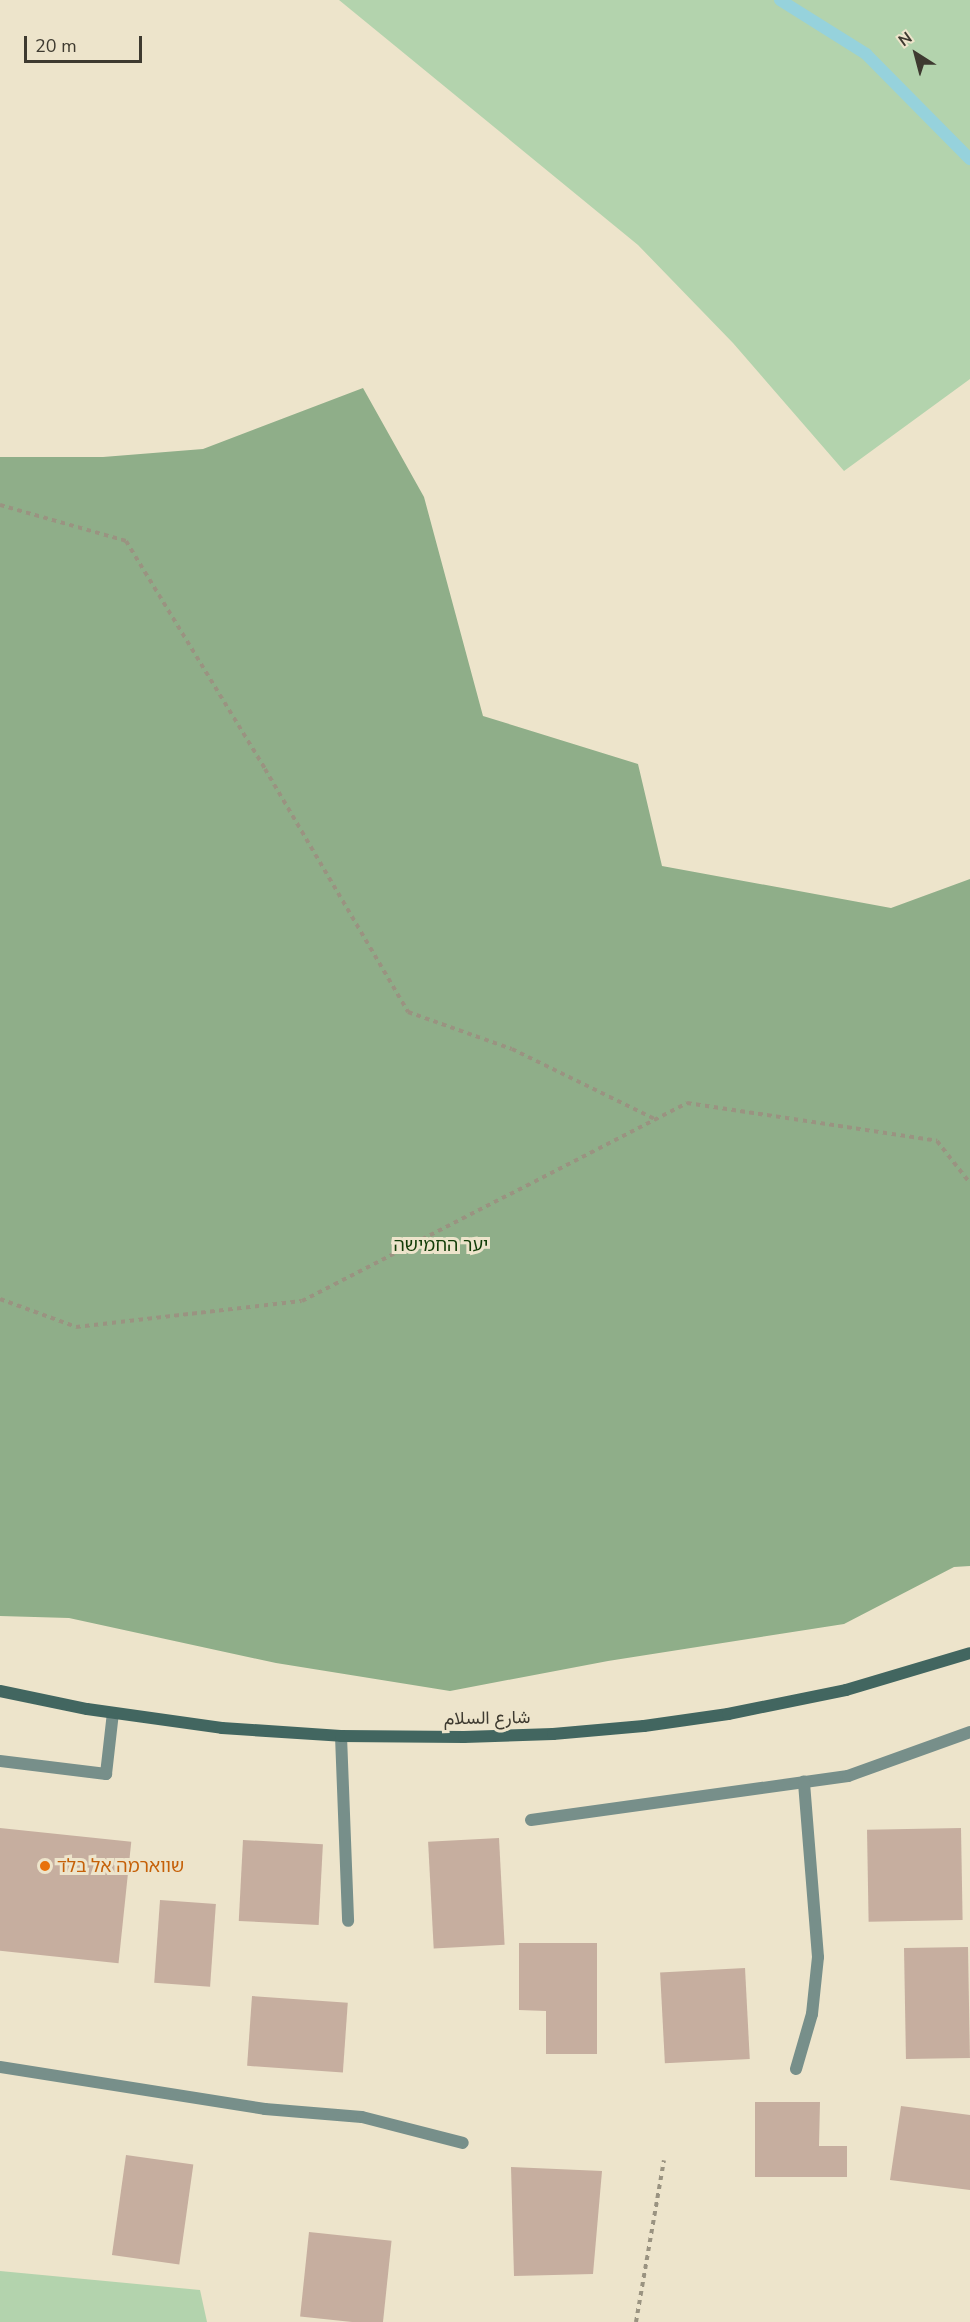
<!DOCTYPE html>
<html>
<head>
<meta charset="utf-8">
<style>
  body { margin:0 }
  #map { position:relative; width:970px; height:2322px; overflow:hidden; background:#ede4cb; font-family:"Nunito Sans",Vazirmatn,"Noto Sans Hebrew",sans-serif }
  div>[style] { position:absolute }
  .green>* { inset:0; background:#b3d3ad }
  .forest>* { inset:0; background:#8fae89 }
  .stream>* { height:12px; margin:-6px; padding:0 6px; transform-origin:6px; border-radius:6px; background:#96d2dc }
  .building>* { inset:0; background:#c6ae9f; transform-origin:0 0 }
  .path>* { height:4px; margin-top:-2px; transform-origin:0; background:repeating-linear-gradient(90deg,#9a9381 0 4.5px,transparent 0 9px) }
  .service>* { height:12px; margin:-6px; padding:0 6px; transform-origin:6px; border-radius:6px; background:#778f8a }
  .secondary>* { height:12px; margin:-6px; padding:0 6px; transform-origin:6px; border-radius:6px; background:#426660 }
  .dots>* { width:16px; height:16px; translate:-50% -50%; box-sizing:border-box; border:3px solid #ede4cb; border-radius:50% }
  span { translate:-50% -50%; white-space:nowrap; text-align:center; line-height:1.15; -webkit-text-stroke:6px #ede4cb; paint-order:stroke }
  .park-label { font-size:18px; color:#113c07 }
  .street-label { font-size:18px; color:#3e3a30 }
  .food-label { font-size:18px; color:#c56008 }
  .left { translate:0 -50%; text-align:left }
  .north { position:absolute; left:886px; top:24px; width:60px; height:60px; -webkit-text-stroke:4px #ede4cb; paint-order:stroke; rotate:324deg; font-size:16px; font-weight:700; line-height:24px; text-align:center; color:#3e3a30 }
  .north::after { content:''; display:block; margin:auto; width:21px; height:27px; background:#3e3a30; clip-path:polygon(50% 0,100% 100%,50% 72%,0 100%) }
  .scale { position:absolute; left:24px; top:36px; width:118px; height:27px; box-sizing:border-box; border:3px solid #3e3a30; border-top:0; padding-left:8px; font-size:18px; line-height:21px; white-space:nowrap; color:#3e3a30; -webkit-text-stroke:4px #ede4cb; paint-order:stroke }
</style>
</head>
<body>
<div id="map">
  <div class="green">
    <i style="clip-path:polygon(339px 0,970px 0,970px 379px,844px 471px,733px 343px,638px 245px)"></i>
    <i style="clip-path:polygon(0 2271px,200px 2290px,207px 2322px,0 2322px)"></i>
  </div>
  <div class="forest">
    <i style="clip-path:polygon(363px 388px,424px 497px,483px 716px,638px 764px,662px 866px,891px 908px,970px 879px,970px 1566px,954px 1567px,844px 1624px,608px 1661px,450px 1691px,276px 1663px,69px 1618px,0 1616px,0 457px,103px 457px,203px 449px)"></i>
  </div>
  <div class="stream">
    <i style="left:780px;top:0;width:102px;rotate:32.1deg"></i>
    <i style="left:866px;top:54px;width:148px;rotate:45.3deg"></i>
  </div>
  <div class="building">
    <i style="left:0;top:1828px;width:132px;height:122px;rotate:6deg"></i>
    <i style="left:961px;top:1828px;width:92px;height:94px;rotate:89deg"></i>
    <i style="left:499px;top:1838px;width:107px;height:71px;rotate:87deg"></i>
    <i style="left:243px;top:1840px;width:80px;height:81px;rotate:3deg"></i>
    <i style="left:160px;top:1900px;width:56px;height:83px;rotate:4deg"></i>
    <i style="clip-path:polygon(519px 1943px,597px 1943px,597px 2054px,546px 2054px,546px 2011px,519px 2010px)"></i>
    <i style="left:968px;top:1947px;width:111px;height:64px;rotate:89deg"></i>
    <i style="left:745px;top:1968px;width:91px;height:85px;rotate:87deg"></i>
    <i style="left:252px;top:1996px;width:96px;height:70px;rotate:4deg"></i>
    <i style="clip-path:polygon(755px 2102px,820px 2102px,819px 2146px,847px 2146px,847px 2177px,755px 2177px)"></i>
    <i style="clip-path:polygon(901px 2106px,970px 2115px,970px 2190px,890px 2180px)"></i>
    <i style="left:126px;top:2155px;width:68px;height:101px;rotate:8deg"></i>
    <i style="clip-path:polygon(511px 2167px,602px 2171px,593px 2274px,514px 2276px)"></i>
    <i style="left:309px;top:2232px;width:83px;height:85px;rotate:6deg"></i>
  </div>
  <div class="path">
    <i style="left:0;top:505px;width:131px;rotate:15.9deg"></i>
    <i style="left:126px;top:541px;width:267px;rotate:58.6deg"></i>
    <i style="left:265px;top:769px;width:282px;rotate:59.5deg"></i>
    <i style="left:408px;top:1012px;width:110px;rotate:19.6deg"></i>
    <i style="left:512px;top:1049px;width:159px;rotate:26.1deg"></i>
    <i style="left:0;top:1299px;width:81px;rotate:20.2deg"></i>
    <i style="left:76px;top:1327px;width:227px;rotate:-6.6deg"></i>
    <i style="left:302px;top:1301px;width:433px;rotate:-27.2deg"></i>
    <i style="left:687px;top:1103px;width:253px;rotate:8.6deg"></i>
    <i style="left:937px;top:1141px;width:53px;rotate:51.8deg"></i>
    <i style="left:636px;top:2322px;width:164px;rotate:-80.2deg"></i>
  </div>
  <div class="service">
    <i style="left:341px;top:1736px;width:185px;rotate:87.8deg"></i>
    <i style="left:0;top:1761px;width:107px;rotate:7deg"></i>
    <i style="left:106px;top:1774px;width:61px;rotate:-83.5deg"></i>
    <i style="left:531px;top:1820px;width:320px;rotate:-7.9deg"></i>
    <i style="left:848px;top:1776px;width:130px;rotate:-19.8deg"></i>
    <i style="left:0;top:2067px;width:268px;rotate:9deg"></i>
    <i style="left:265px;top:2109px;width:97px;rotate:4.7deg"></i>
    <i style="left:362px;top:2117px;width:104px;rotate:14.4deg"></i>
    <i style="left:796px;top:2069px;width:57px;rotate:-73.8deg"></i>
    <i style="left:812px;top:2014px;width:57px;rotate:-84deg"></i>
    <i style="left:818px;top:1957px;width:176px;rotate:-94.6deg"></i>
  </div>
  <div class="secondary">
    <i style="left:0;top:1691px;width:89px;rotate:11.7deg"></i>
    <i style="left:87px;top:1709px;width:136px;rotate:8deg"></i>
    <i style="left:222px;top:1728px;width:119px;rotate:3.8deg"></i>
    <i style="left:341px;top:1736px;width:123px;rotate:0.5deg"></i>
    <i style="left:464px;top:1737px;width:89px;rotate:-1.9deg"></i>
    <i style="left:553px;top:1734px;width:91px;rotate:-5deg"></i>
    <i style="left:644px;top:1726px;width:85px;rotate:-8.1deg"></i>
    <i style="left:728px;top:1714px;width:120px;rotate:-11.5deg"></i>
    <i style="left:846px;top:1690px;width:129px;rotate:-16.6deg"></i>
  </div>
  <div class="dots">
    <i style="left:45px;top:1866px;background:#e8710a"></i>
  </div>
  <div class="park-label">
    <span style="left:441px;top:1245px">יער החמישה</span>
  </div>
  <div class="street-label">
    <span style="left:487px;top:1718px;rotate:-1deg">شارع السلام</span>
  </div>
  <div class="food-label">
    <span class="left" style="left:57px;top:1866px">שווארמה אל בלד</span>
  </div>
  <div class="north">N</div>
  <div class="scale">20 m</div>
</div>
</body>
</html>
